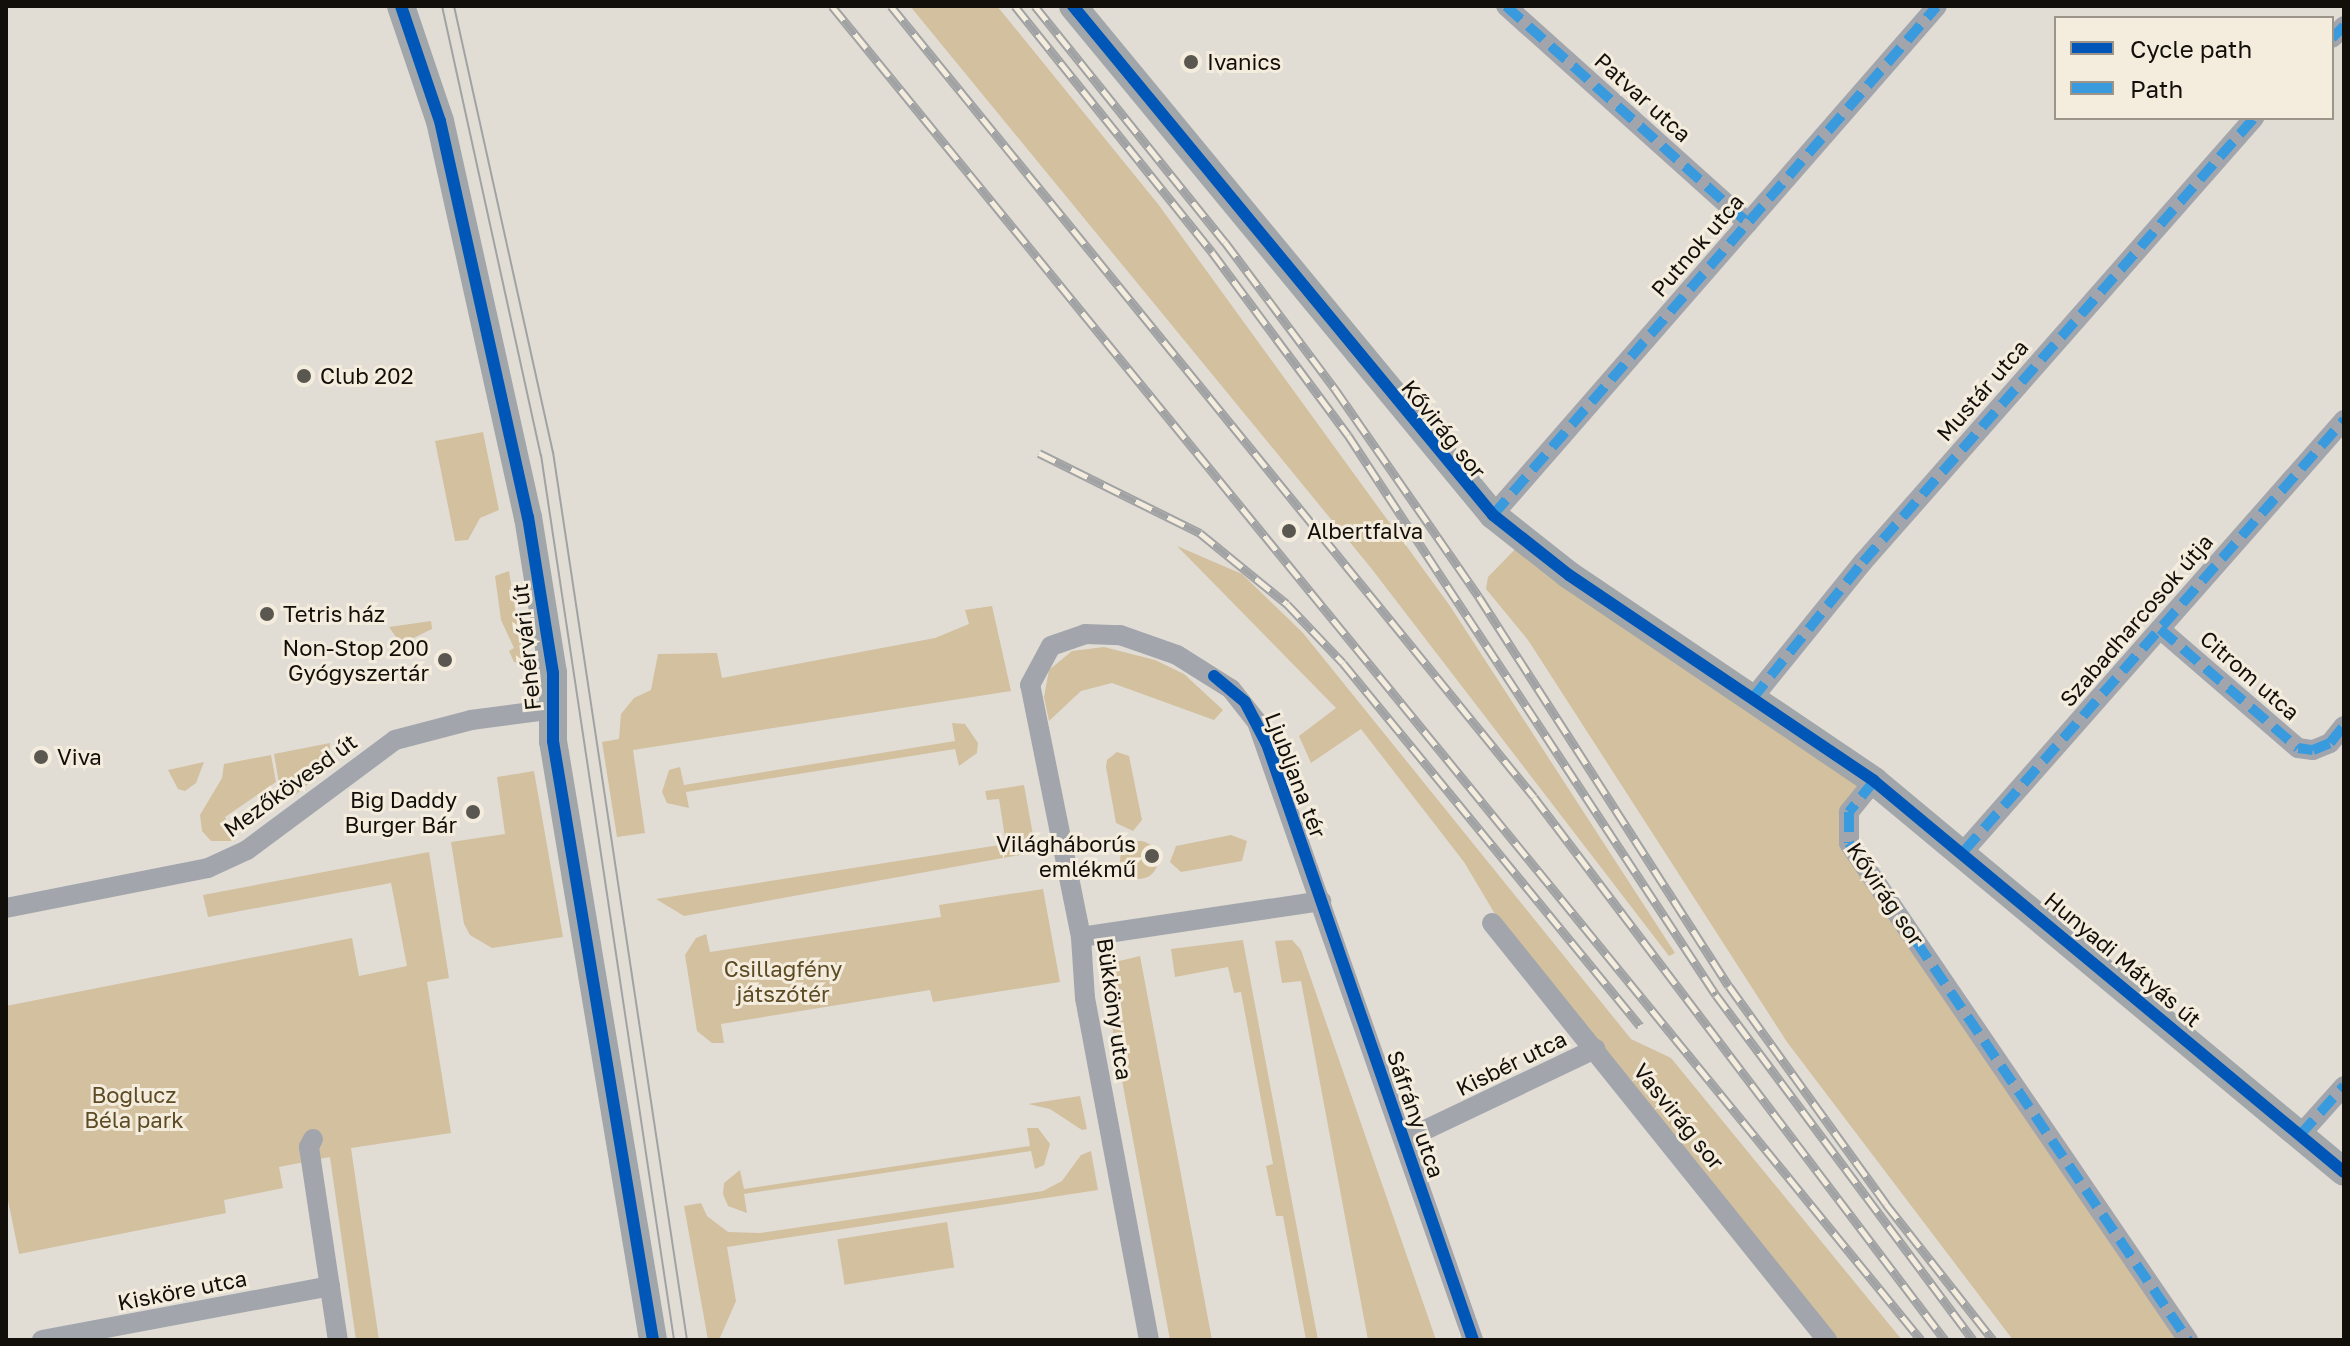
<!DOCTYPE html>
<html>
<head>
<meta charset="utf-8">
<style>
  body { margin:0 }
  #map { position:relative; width:2350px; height:1346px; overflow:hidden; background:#e1ddd5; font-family:"Golos Text",sans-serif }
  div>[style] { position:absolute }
  .green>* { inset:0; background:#d2c09f; transform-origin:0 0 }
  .round { border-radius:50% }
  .street>* { height:20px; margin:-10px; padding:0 10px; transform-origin:10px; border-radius:10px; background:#a2a6ac }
  .secondary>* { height:28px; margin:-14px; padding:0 14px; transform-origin:14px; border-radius:14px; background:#a1a6aa }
  .tram>* { height:2px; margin:-1px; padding:0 1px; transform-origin:1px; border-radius:1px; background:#a1a2a3 }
  .rail>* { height:9px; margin-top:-4.5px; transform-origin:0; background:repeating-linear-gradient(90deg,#f4ecdd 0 18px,#a1a2a3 0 36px); box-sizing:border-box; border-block:2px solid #a1a2a3 }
  .quiet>* { height:10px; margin-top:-5px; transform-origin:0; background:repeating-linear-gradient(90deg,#3a9ade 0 20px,transparent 0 30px) }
  .cycleway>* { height:12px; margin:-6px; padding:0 6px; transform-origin:6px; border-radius:6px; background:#0057b8 }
  .dots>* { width:22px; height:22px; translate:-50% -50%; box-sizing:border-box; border:4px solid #f4ecdd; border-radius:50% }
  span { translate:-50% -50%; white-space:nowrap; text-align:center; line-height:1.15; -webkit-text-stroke:6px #f4ecdd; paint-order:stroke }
  .poi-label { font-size:22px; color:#120f0a }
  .left { translate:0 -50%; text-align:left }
  .right { translate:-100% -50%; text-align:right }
  .street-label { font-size:22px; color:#120f0a }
  .park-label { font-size:22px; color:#5d4b25 }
  .frame { position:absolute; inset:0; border:8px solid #120f0a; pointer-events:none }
  .legend { position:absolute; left:2054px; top:16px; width:280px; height:104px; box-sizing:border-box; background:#f4ecdd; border:2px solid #9a9489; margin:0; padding:10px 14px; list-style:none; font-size:24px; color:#120f0a }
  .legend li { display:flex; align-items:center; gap:16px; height:40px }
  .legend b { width:40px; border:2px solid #9a9489 }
</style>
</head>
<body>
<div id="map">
  <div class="green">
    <i style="clip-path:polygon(910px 6px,997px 6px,1158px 204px,1450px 606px,1675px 953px,1669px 956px,1371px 568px)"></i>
    <i style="clip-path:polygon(483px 432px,499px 510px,480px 518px,468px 540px,455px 541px,435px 441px)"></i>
    <i style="clip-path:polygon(1524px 540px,1874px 781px,1846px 829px,2188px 1340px,2013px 1340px,1787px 1042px,1528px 640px,1486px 589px,1488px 577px)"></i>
    <i style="clip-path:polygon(1177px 546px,1242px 574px,1303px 633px,1631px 1039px,1671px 1058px,1902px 1340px,1827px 1340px,1495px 914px,1464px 862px,1361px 729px,1311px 763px,1299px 736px,1336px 708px)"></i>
    <i style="clip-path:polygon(509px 571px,524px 664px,514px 662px,509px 651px,514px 648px,501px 620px,495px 576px)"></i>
    <i style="clip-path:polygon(992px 606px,1011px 691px,633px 750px,645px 833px,617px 837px,602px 742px,619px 739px,621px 714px,634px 698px,651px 690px,658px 654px,717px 653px,722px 678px,935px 638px,969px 624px,965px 610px)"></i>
    <i style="clip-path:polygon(431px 621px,432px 629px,401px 644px,389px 627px)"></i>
    <i style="clip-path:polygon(1104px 647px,1155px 660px,1184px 674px,1223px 710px,1214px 720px,1112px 683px,1081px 691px,1049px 721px,1044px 697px,1049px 670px,1072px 651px)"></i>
    <i style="clip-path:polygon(952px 723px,965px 724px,978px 743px,977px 753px,959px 766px,955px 749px,686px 792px,689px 808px,667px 803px,662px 792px,669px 770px,680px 767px,684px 785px,955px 741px)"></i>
    <i style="clip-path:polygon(330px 743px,330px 766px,293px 797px,279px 783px,274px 754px)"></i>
    <i style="clip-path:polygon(1117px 752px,1129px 756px,1142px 820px,1133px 831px,1116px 823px,1106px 767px,1107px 760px)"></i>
    <i style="clip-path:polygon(271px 755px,276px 782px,225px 817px,234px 841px,211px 841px,202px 831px,200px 815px,222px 778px,224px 764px)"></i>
    <i style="clip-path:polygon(204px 762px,196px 783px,185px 791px,178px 789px,168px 770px)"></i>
    <i style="clip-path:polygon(534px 771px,563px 937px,492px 948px,470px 935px,464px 924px,451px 842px,505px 834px,497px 777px)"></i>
    <i style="clip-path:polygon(1024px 785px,1036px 852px,684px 916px,656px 899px,1006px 844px,999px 799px,987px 800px,985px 791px)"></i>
    <i style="clip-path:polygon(1231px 835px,1247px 841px,1242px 861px,1181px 872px,1170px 862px,1176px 846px)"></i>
    <i class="round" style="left:1120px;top:841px;width:38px;height:38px"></i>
    <i style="clip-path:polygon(429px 852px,449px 978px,427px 982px,451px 1133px,351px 1148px,379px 1340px,356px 1340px,330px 1157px,279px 1167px,283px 1188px,224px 1200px,226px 1213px,19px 1254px,6px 1191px,6px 1006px,352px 938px,359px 976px,407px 966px,391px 883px,208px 917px,203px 895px)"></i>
    <i style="clip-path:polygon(1043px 889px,1060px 982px,933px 1002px,930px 990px,721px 1024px,724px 1043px,712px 1043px,697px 1031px,685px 955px,696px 938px,706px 934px,710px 952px,941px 917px,939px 905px)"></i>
    <i style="clip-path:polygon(1243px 940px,1243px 941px,1318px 1340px,1306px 1340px,1283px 1216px,1276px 1216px,1266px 1166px,1273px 1164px,1241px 992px,1234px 993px,1228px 967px,1175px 977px,1171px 949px)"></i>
    <i style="clip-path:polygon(1292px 940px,1301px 950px,1436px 1340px,1368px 1340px,1301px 981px,1282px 983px,1275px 941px)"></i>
    <i style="clip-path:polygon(1140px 956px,1212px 1340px,1170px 1340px,1105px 988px,1115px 962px)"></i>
    <i style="clip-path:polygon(1080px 1096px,1087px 1129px,1082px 1130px,1050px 1109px,1028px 1104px)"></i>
    <i style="clip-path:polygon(1027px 1128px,1038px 1128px,1050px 1144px,1044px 1165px,1035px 1169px,1031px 1151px,744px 1194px,747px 1213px,728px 1206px,723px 1194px,724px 1183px,740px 1170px,744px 1189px,1030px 1146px)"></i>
    <i style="clip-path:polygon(1091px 1151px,1098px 1190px,727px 1247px,736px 1301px,719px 1340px,708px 1340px,684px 1206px,701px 1203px,707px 1216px,728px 1232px,760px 1233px,1043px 1191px,1062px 1181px,1081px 1155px)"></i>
    <i style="left:947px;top:1222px;width:46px;height:111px;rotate:81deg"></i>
  </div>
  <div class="street">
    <i style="left:1506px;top:6px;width:325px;rotate:41.9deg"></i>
    <i style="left:2332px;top:38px;width:17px;rotate:-45deg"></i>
    <i style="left:1493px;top:515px;width:675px;rotate:-48.9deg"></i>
    <i style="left:2160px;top:629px;width:182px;rotate:40.8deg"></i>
    <i style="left:2298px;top:748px;width:15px;rotate:8deg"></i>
    <i style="left:2313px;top:750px;width:18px;rotate:-22deg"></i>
    <i style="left:2330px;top:743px;width:22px;rotate:-51deg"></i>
    <i style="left:1752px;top:699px;width:176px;rotate:-51deg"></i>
    <i style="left:1863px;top:562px;width:592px;rotate:-48.63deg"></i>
    <i style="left:1874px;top:781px;width:40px;rotate:129deg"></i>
    <i style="left:1849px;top:812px;width:31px;rotate:90deg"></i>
    <i style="left:1849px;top:843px;width:602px;rotate:55.7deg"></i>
    <i style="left:1964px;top:851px;width:575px;rotate:-48.6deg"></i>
    <i style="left:6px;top:908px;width:206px;rotate:-11.2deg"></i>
    <i style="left:208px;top:868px;width:43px;rotate:-24.8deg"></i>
    <i style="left:247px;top:850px;width:184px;rotate:-36.6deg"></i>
    <i style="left:395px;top:740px;width:79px;rotate:-14.7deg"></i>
    <i style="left:471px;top:720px;width:84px;rotate:-7.5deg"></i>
    <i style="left:1492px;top:923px;width:535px;rotate:51.22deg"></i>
    <i style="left:1081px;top:937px;width:243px;rotate:-8.5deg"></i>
    <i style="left:2300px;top:1135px;width:66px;rotate:-48.1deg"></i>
    <i style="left:313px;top:1139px;width:9px;rotate:117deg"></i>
    <i style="left:309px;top:1147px;width:195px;rotate:81.5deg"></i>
    <i style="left:1404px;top:1140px;width:212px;rotate:-25.5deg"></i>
    <i style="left:42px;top:1340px;width:293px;rotate:-10.6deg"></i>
    <i style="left:1149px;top:1340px;width:348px;rotate:-100.6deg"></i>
    <i style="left:1085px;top:998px;width:61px;rotate:-93.8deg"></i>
    <i style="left:1081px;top:937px;width:257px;rotate:-101.4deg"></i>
    <i style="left:1030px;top:685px;width:44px;rotate:-61.7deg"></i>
    <i style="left:1051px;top:646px;width:36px;rotate:-19deg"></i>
    <i style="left:1085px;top:634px;width:35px;rotate:2deg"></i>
    <i style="left:1120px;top:635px;width:60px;rotate:19.3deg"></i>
    <i style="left:1177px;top:655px;width:64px;rotate:32.2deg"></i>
    <i style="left:1231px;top:689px;width:42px;rotate:51.8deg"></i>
    <i style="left:1257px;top:722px;width:655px;rotate:70.73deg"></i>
  </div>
  <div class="secondary">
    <i style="left:401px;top:6px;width:121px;rotate:71.3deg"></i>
    <i style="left:440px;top:121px;width:406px;rotate:77.5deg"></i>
    <i style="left:528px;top:517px;width:158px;rotate:80.9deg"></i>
    <i style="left:553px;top:673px;width:68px;rotate:90deg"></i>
    <i style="left:553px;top:741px;width:607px;rotate:80.52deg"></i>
    <i style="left:1073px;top:6px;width:660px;rotate:50.47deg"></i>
    <i style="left:1493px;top:515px;width:97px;rotate:38.3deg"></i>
    <i style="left:1569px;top:575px;width:368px;rotate:34deg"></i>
    <i style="left:1874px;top:781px;width:611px;rotate:39.76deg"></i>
  </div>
  <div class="tram">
    <i style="left:442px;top:6px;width:460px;rotate:77.6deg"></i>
    <i style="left:541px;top:455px;width:895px;rotate:81.45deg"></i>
    <i style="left:454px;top:6px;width:457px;rotate:77.5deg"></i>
    <i style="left:553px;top:452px;width:898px;rotate:81.42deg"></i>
  </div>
  <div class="rail">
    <i style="left:832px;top:6px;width:1722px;rotate:50.77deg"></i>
    <i style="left:891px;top:6px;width:1019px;rotate:50.89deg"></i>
    <i style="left:1534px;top:797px;width:681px;rotate:52.88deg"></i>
    <i style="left:1015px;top:6px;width:315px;rotate:51.3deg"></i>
    <i style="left:1212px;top:252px;width:228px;rotate:53.4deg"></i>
    <i style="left:1348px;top:435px;width:670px;rotate:56.69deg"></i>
    <i style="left:1716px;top:995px;width:430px;rotate:53.3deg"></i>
    <i style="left:1035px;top:6px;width:303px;rotate:51.2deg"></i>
    <i style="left:1225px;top:242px;width:184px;rotate:53.2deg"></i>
    <i style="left:1335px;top:389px;width:253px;rotate:55.3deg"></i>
    <i style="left:1479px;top:597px;width:462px;rotate:57.3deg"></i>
    <i style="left:1729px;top:986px;width:269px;rotate:54.2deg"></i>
    <i style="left:1886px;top:1204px;width:173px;rotate:51.8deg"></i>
    <i style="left:1039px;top:453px;width:180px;rotate:26.4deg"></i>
    <i style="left:1200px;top:533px;width:112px;rotate:39.2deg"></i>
    <i style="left:1287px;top:604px;width:81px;rotate:46.5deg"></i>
    <i style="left:1343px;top:663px;width:469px;rotate:50.7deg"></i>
  </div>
  <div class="quiet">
    <i style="left:1506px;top:6px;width:325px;rotate:41.9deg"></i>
    <i style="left:2332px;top:38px;width:17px;rotate:-45deg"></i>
    <i style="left:1493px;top:515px;width:675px;rotate:-48.9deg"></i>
    <i style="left:2160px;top:629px;width:182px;rotate:40.8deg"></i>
    <i style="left:2298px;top:748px;width:15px;rotate:8deg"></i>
    <i style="left:2313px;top:750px;width:18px;rotate:-22deg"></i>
    <i style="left:2330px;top:743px;width:22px;rotate:-51deg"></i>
    <i style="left:1752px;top:699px;width:176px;rotate:-51deg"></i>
    <i style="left:1863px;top:562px;width:592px;rotate:-48.63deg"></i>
    <i style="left:1874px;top:781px;width:40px;rotate:129deg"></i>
    <i style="left:1849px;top:812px;width:31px;rotate:90deg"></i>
    <i style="left:1849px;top:843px;width:602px;rotate:55.7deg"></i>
    <i style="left:1964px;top:851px;width:575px;rotate:-48.6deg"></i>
    <i style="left:2300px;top:1135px;width:66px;rotate:-48.1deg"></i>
  </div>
  <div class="cycleway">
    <i style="left:401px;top:6px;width:121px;rotate:71.3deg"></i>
    <i style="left:440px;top:121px;width:406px;rotate:77.5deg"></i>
    <i style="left:528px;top:517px;width:158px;rotate:80.9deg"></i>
    <i style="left:553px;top:673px;width:68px;rotate:90deg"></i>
    <i style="left:553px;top:741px;width:607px;rotate:80.52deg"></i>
    <i style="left:1073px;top:6px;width:660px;rotate:50.47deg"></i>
    <i style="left:1493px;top:515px;width:97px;rotate:38.3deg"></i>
    <i style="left:1569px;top:575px;width:368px;rotate:34deg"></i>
    <i style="left:1874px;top:781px;width:611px;rotate:39.76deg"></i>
    <i style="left:1214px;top:676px;width:40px;rotate:40deg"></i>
    <i style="left:1245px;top:702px;width:47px;rotate:62.4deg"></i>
    <i style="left:1267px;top:744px;width:631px;rotate:70.93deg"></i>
  </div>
  <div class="dots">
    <i style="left:1191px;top:62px;background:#5a5751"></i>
    <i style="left:304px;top:376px;background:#5a5751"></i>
    <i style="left:1289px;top:531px;background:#5a5751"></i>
    <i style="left:267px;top:614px;background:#5a5751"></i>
    <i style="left:445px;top:660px;background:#5a5751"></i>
    <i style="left:41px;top:757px;background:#5a5751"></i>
    <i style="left:473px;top:812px;background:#5a5751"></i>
    <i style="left:1152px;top:856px;background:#5a5751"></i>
  </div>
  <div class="poi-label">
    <span class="left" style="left:1207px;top:62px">Ivanics</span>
    <span class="left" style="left:320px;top:376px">Club 202</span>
    <span class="left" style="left:1307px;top:531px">Albertfalva</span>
    <span class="left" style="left:283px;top:614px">Tetris ház</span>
    <span class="right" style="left:429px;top:660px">Non-Stop 200<br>Gyógyszertár</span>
    <span class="left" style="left:57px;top:757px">Viva</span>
    <span class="right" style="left:457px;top:812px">Big Daddy<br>Burger Bár</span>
    <span class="right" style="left:1136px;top:856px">Világháborús<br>emlékmű</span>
  </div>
  <div class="street-label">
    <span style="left:1643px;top:97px;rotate:42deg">Patvar utca</span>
    <span style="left:1697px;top:245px;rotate:-49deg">Putnok utca</span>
    <span style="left:1982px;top:390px;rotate:-49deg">Mustár utca</span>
    <span style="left:1444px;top:429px;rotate:51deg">Kővirág sor</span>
    <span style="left:2136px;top:620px;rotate:-49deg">Szabadharcosok útja</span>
    <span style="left:526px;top:647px;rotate:-96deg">Fehérvári út</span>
    <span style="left:2250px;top:675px;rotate:41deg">Citrom utca</span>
    <span style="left:1296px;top:775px;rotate:69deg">Ljubljana tér</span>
    <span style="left:290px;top:785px;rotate:-36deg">Mezőkövesd út</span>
    <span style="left:1886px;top:894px;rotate:56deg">Kővirág sor</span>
    <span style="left:2123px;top:959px;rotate:40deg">Hunyadi Mátyás út</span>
    <span style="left:1115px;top:1009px;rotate:82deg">Bükköny utca</span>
    <span style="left:1511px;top:1063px;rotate:-26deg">Kisbér utca</span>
    <span style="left:1416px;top:1114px;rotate:71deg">Sáfrány utca</span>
    <span style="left:1679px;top:1116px;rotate:51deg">Vasvirág sor</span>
    <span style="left:182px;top:1290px;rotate:-11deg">Kisköre utca</span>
  </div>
  <div class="park-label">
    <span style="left:783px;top:981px">Csillagfény<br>játszótér</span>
    <span style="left:134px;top:1107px">Boglucz<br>Béla park</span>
  </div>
  <div class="frame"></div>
  <ul class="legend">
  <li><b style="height:10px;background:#0057b8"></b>Cycle path</li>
  <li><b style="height:10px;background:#3a9ade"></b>Path</li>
  </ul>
</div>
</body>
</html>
